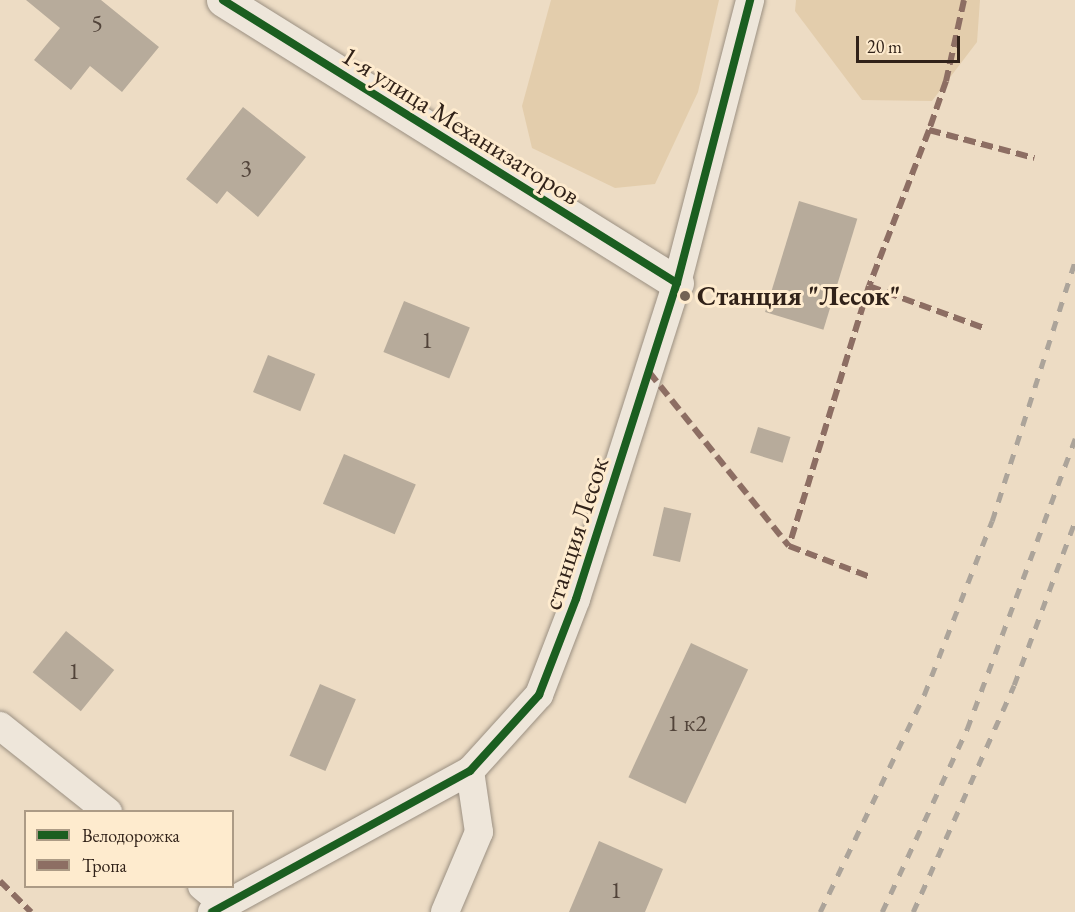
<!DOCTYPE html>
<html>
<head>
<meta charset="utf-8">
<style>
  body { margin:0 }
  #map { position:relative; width:1075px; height:912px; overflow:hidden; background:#eddcc4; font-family:"EB Garamond",serif }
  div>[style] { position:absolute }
  .green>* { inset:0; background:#e3cdac }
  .building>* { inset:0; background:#b7ab9b; transform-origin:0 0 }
  .roads { filter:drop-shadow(0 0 2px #9b9082) drop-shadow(0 0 2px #9b9082) }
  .street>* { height:28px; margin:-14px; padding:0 14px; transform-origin:14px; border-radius:14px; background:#eee6da }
  .secondary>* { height:33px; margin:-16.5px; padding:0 16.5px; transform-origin:16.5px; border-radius:16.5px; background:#eee6da }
  .rail>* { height:4.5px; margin-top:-2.25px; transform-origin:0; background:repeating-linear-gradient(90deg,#aca49a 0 10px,transparent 0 20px) }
  .quiet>* { height:6px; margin-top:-3px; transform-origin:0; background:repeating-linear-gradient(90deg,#8d6e63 0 12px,transparent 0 18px) }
  .cycleway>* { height:8px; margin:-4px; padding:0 4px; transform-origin:4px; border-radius:4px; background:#1b5e20 }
  .dots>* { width:16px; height:16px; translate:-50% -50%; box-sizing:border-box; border:3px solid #feebce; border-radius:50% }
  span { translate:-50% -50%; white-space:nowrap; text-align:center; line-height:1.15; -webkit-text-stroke:6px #feebce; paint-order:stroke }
  .number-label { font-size:24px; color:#52443a }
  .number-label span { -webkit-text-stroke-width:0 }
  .street-label { font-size:27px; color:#312219 }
  .poi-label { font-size:27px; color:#312219; font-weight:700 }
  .left { translate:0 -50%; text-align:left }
  .legend { position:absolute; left:24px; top:810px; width:210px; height:78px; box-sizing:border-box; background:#feebce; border:2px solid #ac9b86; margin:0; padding:8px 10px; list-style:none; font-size:18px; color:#312219 }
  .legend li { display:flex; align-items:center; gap:12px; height:30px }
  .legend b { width:30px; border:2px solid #ac9b86 }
  .scale { position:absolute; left:856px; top:36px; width:104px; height:27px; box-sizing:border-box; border:3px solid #312219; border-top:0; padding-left:8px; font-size:18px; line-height:21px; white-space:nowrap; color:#312219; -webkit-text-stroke:4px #feebce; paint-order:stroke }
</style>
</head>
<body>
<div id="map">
  <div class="green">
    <i style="clip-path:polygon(551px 0,719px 0,698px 92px,655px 184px,615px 188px,532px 148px,522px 106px)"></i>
    <i style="clip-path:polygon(796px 0,980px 0,977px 42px,932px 101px,862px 100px,795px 11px)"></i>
  </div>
  <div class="building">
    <i style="clip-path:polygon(26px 0,101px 0,159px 47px,122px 92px,90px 66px,71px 90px,34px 60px,60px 28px)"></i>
    <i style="clip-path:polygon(243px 107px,306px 157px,258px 217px,227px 191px,217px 204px,186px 179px)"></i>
    <i style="left:799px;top:201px;width:61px;height:116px;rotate:17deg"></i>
    <i style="left:404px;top:301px;width:71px;height:55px;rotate:22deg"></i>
    <i style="left:268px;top:355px;width:51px;height:40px;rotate:22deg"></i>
    <i style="left:758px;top:427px;width:34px;height:27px;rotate:17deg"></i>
    <i style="left:344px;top:454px;width:78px;height:54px;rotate:23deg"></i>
    <i style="left:664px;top:507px;width:28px;height:50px;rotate:13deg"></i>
    <i style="left:66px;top:631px;width:62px;height:53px;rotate:39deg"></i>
    <i style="left:691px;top:643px;width:63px;height:148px;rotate:25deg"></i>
    <i style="left:320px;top:684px;width:39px;height:78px;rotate:23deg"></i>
    <i style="clip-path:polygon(599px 841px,663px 869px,645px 912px,569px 912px)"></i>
  </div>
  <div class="roads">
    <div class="street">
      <i style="left:0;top:726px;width:138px;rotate:38.5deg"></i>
      <i style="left:202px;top:886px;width:30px;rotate:40deg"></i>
      <i style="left:212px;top:912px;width:294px;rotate:-28.7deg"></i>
      <i style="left:470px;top:771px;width:103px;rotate:-47.8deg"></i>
      <i style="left:539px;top:695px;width:103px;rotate:-68.9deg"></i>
      <i style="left:576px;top:599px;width:332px;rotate:-72.3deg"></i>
      <i style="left:677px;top:283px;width:292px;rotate:-75.5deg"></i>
      <i style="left:445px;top:912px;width:87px;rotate:-67deg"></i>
      <i style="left:479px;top:832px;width:62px;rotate:-98.4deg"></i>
    </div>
    <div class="secondary">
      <i style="left:223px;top:0;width:535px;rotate:31.94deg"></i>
    </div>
  </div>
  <div class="rail">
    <i style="left:820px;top:912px;width:241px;rotate:-64.4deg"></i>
    <i style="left:924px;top:695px;width:187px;rotate:-68.7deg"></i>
    <i style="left:992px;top:521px;width:273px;rotate:-72.3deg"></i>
    <i style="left:882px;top:912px;width:202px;rotate:-65.1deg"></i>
    <i style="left:967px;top:729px;width:310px;rotate:-69.6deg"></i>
    <i style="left:913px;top:912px;width:248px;rotate:-66deg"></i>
    <i style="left:1014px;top:685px;width:175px;rotate:-69.6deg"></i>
  </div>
  <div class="quiet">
    <i style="left:964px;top:0;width:83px;rotate:102.5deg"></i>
    <i style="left:946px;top:81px;width:52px;rotate:109.1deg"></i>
    <i style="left:929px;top:130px;width:109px;rotate:14.9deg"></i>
    <i style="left:929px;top:130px;width:167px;rotate:111deg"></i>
    <i style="left:869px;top:286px;width:122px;rotate:20.1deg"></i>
    <i style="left:869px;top:286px;width:272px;rotate:107.1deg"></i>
    <i style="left:789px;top:546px;width:87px;rotate:20.9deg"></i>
    <i style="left:649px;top:372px;width:223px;rotate:51.2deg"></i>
    <i style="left:0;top:881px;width:44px;rotate:45deg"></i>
  </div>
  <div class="cycleway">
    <i style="left:223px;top:0;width:535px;rotate:31.94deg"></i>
    <i style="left:212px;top:912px;width:294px;rotate:-28.7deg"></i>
    <i style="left:470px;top:771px;width:103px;rotate:-47.8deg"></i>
    <i style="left:539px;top:695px;width:103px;rotate:-68.9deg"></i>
    <i style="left:576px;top:599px;width:332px;rotate:-72.3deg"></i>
    <i style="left:677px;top:283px;width:292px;rotate:-75.5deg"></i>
  </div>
  <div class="dots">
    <i style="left:685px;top:296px;background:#736355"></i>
  </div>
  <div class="number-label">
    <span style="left:97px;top:23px">5</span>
    <span style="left:246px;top:168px">3</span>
    <span style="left:427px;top:340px">1</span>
    <span style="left:74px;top:671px">1</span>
    <span style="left:687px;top:723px">1 к2</span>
    <span style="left:616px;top:890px">1</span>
  </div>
  <div class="street-label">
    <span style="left:461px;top:125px;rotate:32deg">1-я улица Механизаторов</span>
    <span style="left:575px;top:533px;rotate:-72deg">станция Лесок</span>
  </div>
  <div class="poi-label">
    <span class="left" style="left:697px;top:296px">Станция "Лесок"</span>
  </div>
  <ul class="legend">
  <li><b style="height:8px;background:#1b5e20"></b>Велодорожка</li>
  <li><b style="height:8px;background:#8d6e63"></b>Тропа</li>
  </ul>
  <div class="scale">20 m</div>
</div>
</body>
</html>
